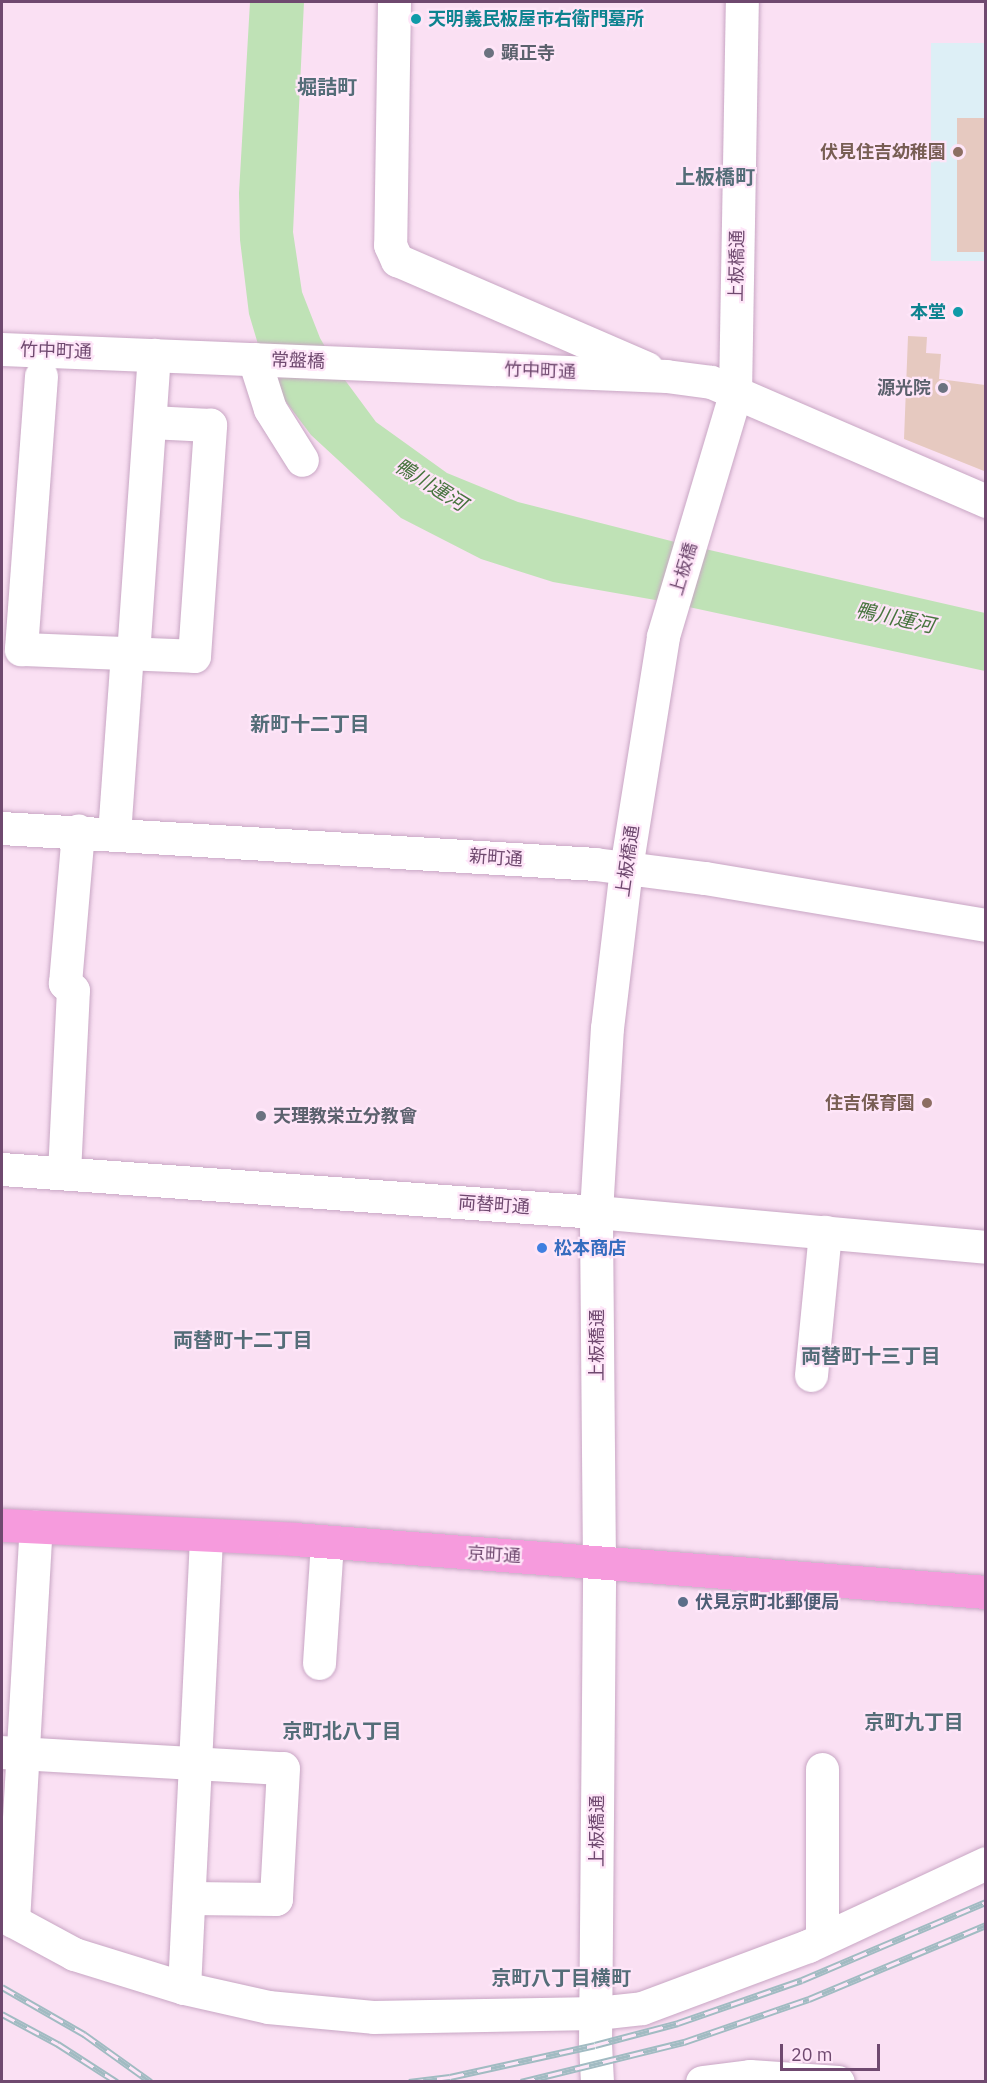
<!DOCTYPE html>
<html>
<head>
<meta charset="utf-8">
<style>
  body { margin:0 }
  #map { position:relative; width:987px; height:2083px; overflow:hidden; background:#fae0f3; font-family:"IBM Plex Sans","Noto Sans JP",sans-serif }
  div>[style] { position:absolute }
  .education>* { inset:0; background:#ddeff6; transform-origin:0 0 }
  .green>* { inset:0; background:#e6c9c0; transform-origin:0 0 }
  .water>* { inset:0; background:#bfe2b6 }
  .roads { filter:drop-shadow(0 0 2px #c8a6c4) drop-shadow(0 0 2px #c8a6c4) }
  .minor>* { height:33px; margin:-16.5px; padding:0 16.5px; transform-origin:16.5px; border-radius:16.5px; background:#fff }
  .major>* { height:33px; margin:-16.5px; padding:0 16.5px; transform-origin:16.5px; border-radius:16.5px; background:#f69bdd }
  .rail>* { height:7px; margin-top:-3.5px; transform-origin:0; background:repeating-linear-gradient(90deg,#fee5f8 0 14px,#a1bbc2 0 28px); box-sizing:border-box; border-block:2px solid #a1bbc2 }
  .dots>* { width:16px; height:16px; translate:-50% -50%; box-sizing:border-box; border:3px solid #fee5f8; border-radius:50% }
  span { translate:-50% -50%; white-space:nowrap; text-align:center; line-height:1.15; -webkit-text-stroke:4.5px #fee5f8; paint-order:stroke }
  .culture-label { font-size:18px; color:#0d838f; font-weight:700 }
  .left { translate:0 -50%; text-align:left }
  .right { translate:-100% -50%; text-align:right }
  .worship-label { font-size:18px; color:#5b616d; font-weight:700 }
  .education-label { font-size:18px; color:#785e54; font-weight:700 }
  .street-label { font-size:18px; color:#6f496f }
  .shop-label { font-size:18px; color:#366cbe; font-weight:700 }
  .service-label { font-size:18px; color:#4e5e75; font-weight:700 }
  .neighbourhood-label { font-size:20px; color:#546d78; font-weight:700 }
  .water-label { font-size:20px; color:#48753f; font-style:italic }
  .frame { position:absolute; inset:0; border:3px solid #6f496f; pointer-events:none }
  .scale { position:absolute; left:780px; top:2044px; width:100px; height:27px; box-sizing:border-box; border:3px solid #6f496f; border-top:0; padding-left:8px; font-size:18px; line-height:21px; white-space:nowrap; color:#6f496f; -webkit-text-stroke:4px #fee5f8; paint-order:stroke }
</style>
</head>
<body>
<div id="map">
  <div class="education">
    <i style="left:985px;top:43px;width:218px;height:54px;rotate:90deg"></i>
  </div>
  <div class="green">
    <i style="left:957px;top:118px;width:28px;height:134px"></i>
    <i style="clip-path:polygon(908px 336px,927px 337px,926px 353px,941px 354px,939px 379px,985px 385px,984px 471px,904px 439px)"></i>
  </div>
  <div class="water">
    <i style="clip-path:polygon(250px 2px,304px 2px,293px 232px,302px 292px,320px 338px,342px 376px,376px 422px,447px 473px,518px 502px,679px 543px,985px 613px,985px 671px,661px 601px,553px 582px,481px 559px,401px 518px,311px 435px,268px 378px,249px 314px,240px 240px,239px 193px)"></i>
  </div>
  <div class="roads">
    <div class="minor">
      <i style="left:394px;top:2px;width:243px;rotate:90.9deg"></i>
      <i style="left:390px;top:245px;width:17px;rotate:65deg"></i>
      <i style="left:397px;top:260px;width:272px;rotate:23.4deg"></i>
      <i style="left:2px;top:349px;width:665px;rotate:2.33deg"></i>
      <i style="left:666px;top:376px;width:45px;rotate:7.6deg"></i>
      <i style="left:711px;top:382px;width:300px;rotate:23.4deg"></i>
      <i style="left:254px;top:359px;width:52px;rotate:72.3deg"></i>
      <i style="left:270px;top:409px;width:60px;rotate:57.9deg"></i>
      <i style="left:41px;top:376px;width:274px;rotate:94.2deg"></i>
      <i style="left:21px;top:649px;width:173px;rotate:2.3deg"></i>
      <i style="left:194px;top:656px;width:232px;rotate:-86deg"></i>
      <i style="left:210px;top:425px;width:60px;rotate:-177.1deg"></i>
      <i style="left:133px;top:654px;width:300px;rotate:-86deg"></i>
      <i style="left:2px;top:828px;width:594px;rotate:3.47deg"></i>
      <i style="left:595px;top:864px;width:111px;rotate:7.3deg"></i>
      <i style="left:705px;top:878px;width:285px;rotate:9.5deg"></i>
      <i style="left:114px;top:834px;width:180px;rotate:-85.9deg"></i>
      <i style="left:2px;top:1169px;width:596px;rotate:4.14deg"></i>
      <i style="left:596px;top:1212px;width:392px;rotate:5.1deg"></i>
      <i style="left:64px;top:1173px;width:183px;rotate:-87.2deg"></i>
      <i style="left:73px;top:990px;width:11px;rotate:-139deg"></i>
      <i style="left:65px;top:983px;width:153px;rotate:-85.1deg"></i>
      <i style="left:811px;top:1375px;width:144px;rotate:-84.4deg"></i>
      <i style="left:319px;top:1663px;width:121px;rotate:-86.2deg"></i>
      <i style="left:2px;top:1752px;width:281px;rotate:3.3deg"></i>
      <i style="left:283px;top:1768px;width:131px;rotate:93.1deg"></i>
      <i style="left:276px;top:1899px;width:86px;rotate:-179.3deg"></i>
      <i style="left:2px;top:1915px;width:82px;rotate:28.4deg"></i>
      <i style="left:74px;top:1954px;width:115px;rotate:17.2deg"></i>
      <i style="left:184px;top:1988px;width:86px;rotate:12.7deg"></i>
      <i style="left:268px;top:2007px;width:105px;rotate:5.4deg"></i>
      <i style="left:373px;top:2017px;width:224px;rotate:-1deg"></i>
      <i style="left:597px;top:2013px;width:45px;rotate:-6.3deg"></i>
      <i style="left:642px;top:2008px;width:177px;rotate:-20.5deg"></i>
      <i style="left:808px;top:1946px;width:196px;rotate:-25deg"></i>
      <i style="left:13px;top:1921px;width:395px;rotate:-86.7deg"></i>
      <i style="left:822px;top:1938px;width:169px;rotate:-90deg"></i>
      <i style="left:184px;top:1988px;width:453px;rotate:-87.2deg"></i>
      <i style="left:597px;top:2082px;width:37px;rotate:-93deg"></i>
      <i style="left:595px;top:2045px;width:479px;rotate:-89.5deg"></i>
      <i style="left:599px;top:1566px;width:354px;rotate:-90.5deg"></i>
      <i style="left:596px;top:1212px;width:184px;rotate:-86.6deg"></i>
      <i style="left:607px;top:1028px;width:161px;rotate:-83.2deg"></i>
      <i style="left:626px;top:868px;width:235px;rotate:-80.9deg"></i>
      <i style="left:663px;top:636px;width:252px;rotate:-73.4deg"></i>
      <i style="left:735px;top:394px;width:392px;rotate:-89deg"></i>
      <i style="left:702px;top:2082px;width:48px;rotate:-7.1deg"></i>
      <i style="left:750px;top:2076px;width:88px;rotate:3.9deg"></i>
    </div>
    <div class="major">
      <i style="left:2px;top:1525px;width:292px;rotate:2.7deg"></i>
      <i style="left:294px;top:1539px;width:694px;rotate:4.38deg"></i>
    </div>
  </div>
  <div class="rail">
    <i style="left:2px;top:1987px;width:95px;rotate:29.8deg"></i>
    <i style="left:84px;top:2034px;width:82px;rotate:35.6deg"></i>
    <i style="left:2px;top:2014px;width:64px;rotate:28.2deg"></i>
    <i style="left:58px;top:2044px;width:70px;rotate:32.8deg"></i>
    <i style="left:409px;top:2082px;width:41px;rotate:-7deg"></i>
    <i style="left:450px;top:2077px;width:148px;rotate:-12.4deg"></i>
    <i style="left:595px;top:2045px;width:86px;rotate:-14.8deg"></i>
    <i style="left:678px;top:2023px;width:131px;rotate:-19.1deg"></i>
    <i style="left:802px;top:1980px;width:200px;rotate:-23deg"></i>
    <i style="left:521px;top:2082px;width:168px;rotate:-13.8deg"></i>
    <i style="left:684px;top:2042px;width:132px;rotate:-19deg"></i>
    <i style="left:809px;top:1999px;width:192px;rotate:-22.7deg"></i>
  </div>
  <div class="dots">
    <i style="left:416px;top:19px;background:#0f9aa8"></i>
    <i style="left:489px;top:53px;background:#6b7280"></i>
    <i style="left:958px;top:152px;background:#8d6e63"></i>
    <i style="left:958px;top:312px;background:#0f9aa8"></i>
    <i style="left:943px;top:388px;background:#6b7280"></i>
    <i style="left:927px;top:1103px;background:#8d6e63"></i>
    <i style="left:261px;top:1116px;background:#6b7280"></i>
    <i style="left:542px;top:1248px;background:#3f7fe0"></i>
    <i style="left:683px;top:1602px;background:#5c6f8a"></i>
  </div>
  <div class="culture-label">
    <span class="left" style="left:428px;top:19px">天明義民板屋市右衛門墓所</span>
    <span class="right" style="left:946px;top:312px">本堂</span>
  </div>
  <div class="worship-label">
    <span class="left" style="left:501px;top:53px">顕正寺</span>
    <span class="right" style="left:931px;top:388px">源光院</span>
    <span class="left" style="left:273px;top:1116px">天理教栄立分教會</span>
  </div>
  <div class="education-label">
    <span class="right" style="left:946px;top:152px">伏見住吉幼稚園</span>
    <span class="right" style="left:915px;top:1103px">住吉保育園</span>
  </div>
  <div class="street-label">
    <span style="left:737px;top:266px;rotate:-89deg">上板橋通</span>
    <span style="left:56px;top:351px;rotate:2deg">竹中町通</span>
    <span style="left:298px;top:361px;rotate:2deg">常盤橋</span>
    <span style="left:540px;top:371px;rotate:2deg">竹中町通</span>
    <span style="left:684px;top:569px;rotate:-73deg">上板橋</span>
    <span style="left:496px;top:858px;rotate:4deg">新町通</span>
    <span style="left:628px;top:861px;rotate:-82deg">上板橋通</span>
    <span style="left:494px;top:1205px;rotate:4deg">両替町通</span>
    <span style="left:597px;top:1345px;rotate:-90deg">上板橋通</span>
    <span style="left:494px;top:1555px;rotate:3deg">京町通</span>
    <span style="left:597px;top:1831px;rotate:-90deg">上板橋通</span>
  </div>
  <div class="shop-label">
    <span class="left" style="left:554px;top:1248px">松本商店</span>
  </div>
  <div class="service-label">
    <span class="left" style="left:695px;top:1602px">伏見京町北郵便局</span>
  </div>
  <div class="neighbourhood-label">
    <span style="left:327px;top:86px">堀詰町</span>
    <span style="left:715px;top:176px">上板橋町</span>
    <span style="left:310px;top:723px">新町十二丁目</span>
    <span style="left:243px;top:1339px">両替町十二丁目</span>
    <span style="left:871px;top:1355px">両替町十三丁目</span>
    <span style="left:914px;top:1721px">京町九丁目</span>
    <span style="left:342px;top:1730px">京町北八丁目</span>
    <span style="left:561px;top:1977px">京町八丁目横町</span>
  </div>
  <div class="water-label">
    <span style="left:431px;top:484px;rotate:32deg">鴨川運河</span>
    <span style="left:895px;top:617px;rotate:12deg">鴨川運河</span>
  </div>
  <div class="frame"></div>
  <div class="scale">20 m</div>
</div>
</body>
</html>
